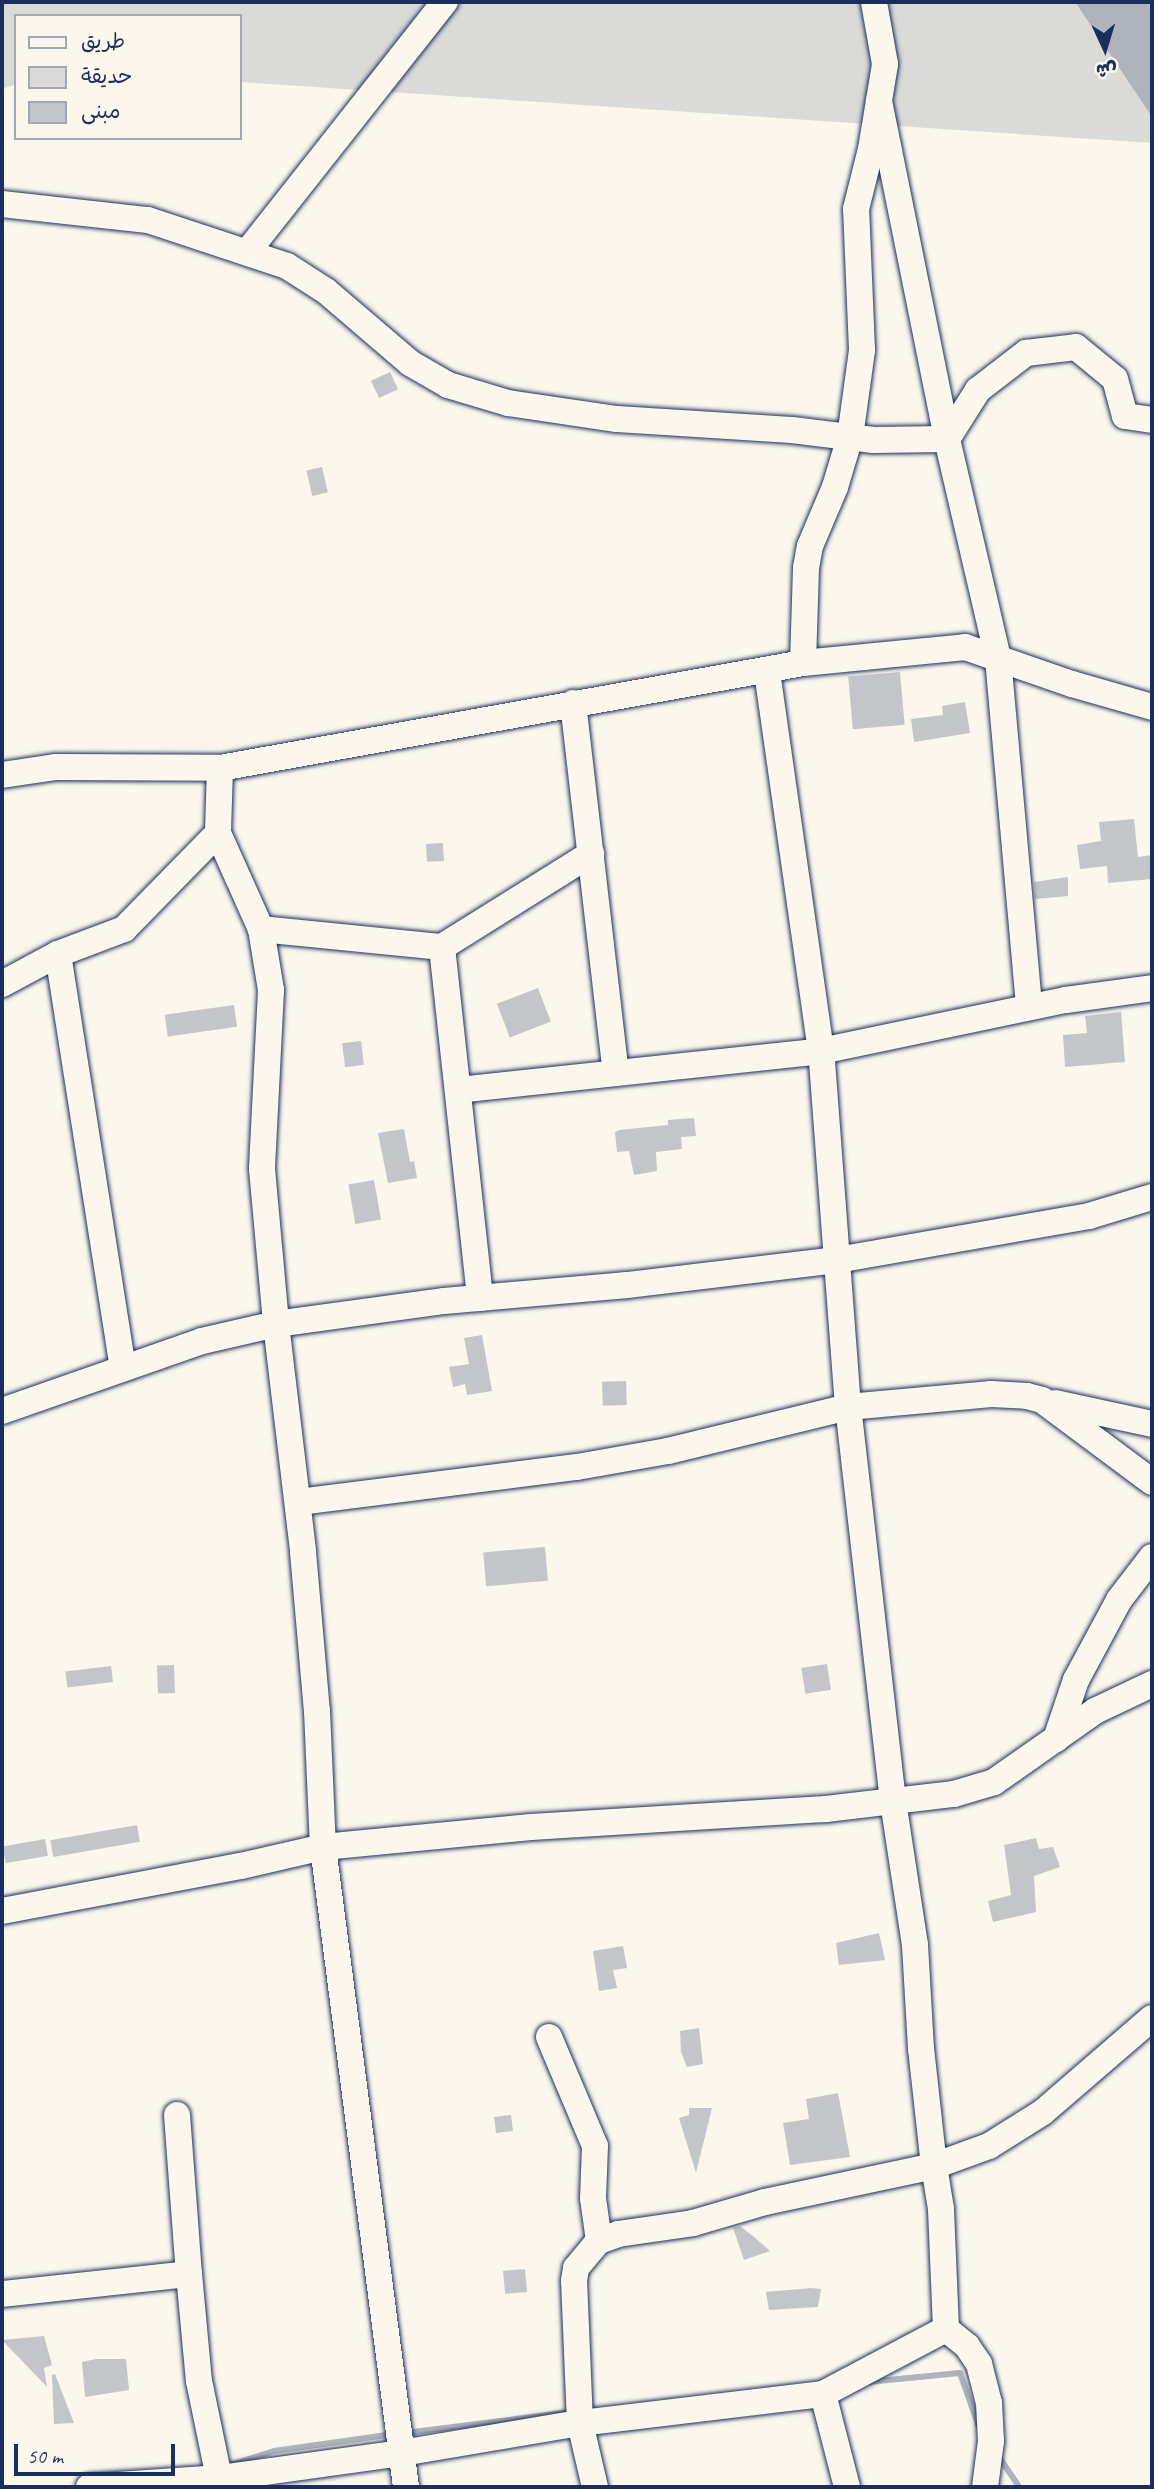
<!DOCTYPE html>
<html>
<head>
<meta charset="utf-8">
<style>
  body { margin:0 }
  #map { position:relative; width:1154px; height:2489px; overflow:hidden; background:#fbf7ec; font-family:Caveat,"Playpen Sans Arabic",sans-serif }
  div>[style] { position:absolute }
  .green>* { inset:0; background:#dadad7 }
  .water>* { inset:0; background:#afb3bb }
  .stream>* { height:6px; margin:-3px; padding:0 3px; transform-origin:3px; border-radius:3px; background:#afb3bb }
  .building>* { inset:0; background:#c3c5c9; transform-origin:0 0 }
  .roads { filter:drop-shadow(0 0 2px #1b2f5e) drop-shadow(0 0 2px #1b2f5e) }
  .minor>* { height:26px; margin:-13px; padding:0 13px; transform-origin:13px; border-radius:13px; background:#fbf7ec }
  span { translate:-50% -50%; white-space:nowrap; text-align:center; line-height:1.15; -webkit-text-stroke:7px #fbf7ec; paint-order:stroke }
  .frame { position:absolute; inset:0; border:4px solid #1b2f5e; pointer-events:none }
  .legend { position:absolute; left:14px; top:14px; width:228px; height:126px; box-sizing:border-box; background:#fbf7ec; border:2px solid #a1a7b3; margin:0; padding:9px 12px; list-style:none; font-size:21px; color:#1b2f5e }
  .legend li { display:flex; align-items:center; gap:14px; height:35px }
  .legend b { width:35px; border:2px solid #a1a7b3 }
  .north { position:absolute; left:1070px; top:14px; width:70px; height:70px; -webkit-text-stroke:5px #fbf7ec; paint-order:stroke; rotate:176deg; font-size:19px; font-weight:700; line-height:28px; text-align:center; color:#1b2f5e }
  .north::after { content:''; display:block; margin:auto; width:24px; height:32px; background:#1b2f5e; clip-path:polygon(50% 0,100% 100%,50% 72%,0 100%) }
  .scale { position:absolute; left:14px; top:2444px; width:161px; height:32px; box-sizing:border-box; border:4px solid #1b2f5e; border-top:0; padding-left:9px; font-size:21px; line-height:24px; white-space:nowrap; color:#1b2f5e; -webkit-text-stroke:5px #fbf7ec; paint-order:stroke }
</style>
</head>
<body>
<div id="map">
  <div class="green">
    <i style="clip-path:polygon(2px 2px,1075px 2px,1152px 117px,1152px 143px,240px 82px,240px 16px,16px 16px,16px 84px,2px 89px)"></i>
  </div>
  <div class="water">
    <i style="clip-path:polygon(1075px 2px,1152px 2px,1152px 117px)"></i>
  </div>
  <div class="stream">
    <i style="left:868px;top:2382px;width:92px;rotate:-5.6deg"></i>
    <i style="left:960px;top:2373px;width:57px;rotate:70.6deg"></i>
    <i style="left:405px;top:2433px;width:167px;rotate:-7.2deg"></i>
    <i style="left:997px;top:2454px;width:40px;rotate:56deg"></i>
    <i style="left:233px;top:2464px;width:43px;rotate:-17.6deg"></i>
    <i style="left:274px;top:2451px;width:121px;rotate:-8.1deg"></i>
  </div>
  <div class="building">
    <i style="left:390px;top:372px;width:19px;height:21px;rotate:65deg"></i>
    <i style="left:322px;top:467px;width:26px;height:16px;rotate:77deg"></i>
    <i style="left:900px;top:672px;width:53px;height:52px;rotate:85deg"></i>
    <i style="clip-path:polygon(965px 702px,970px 733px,914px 742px,911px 719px,943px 715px,942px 706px)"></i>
    <i style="clip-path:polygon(1134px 819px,1138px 857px,1152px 855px,1152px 879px,1108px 883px,1107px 866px,1080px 869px,1077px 845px,1101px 841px,1099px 822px)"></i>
    <i style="left:443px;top:843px;width:18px;height:17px;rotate:87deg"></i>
    <i style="clip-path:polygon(1068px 877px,1068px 896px,1035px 899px,1034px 882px)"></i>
    <i style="left:538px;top:988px;width:36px;height:44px;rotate:69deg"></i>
    <i style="left:234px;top:1005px;width:22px;height:70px;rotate:82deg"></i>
    <i style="clip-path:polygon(1121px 1012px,1125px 1062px,1065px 1067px,1063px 1035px,1087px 1033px,1085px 1016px)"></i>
    <i style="left:361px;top:1041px;width:24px;height:19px;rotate:83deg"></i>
    <i style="clip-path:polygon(694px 1118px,696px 1136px,681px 1137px,682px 1149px,656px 1152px,657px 1171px,634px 1175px,629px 1151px,617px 1152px,615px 1132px,619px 1130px,668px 1125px,668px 1120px)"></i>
    <i style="clip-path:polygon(404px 1129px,410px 1162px,414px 1161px,417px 1178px,388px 1183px,378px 1133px)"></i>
    <i style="left:374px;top:1180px;width:40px;height:26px;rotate:80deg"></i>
    <i style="clip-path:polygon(482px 1335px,492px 1391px,467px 1395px,465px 1384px,453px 1387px,449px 1367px,469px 1364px,464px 1338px)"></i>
    <i style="left:626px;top:1381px;width:24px;height:24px;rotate:88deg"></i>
    <i style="left:545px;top:1547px;width:34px;height:62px;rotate:85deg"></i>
    <i style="left:827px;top:1664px;width:26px;height:26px;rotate:81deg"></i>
    <i style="left:174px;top:1665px;width:28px;height:17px;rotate:88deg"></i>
    <i style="left:111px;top:1666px;width:16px;height:46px;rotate:83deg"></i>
    <i style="left:137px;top:1825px;width:17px;height:88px;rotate:80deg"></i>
    <i style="clip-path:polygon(1036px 1838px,1039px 1849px,1053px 1847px,1060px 1867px,1034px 1876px,1036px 1912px,993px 1922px,988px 1901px,1011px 1895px,1004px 1845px)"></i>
    <i style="left:45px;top:1839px;width:17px;height:43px;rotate:80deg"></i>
    <i style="clip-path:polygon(879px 1933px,885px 1960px,839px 1965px,836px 1943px)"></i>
    <i style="clip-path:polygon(623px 1946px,627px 1968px,613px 1970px,617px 1988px,599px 1991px,593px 1951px)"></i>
    <i style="clip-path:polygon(699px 2028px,703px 2064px,687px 2067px,681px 2052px,680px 2031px)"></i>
    <i style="clip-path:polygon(838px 2093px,850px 2157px,790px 2165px,783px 2123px,809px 2119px,806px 2099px)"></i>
    <i style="clip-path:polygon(689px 2108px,712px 2108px,696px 2173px,679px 2118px,689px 2115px)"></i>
    <i style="left:511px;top:2115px;width:16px;height:17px;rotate:83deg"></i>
    <i style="clip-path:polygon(740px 2226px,754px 2237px,770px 2251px,744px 2260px,733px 2228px)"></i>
    <i style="left:525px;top:2269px;width:23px;height:22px;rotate:85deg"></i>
    <i style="clip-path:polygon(811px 2288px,821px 2289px,818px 2307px,769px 2310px,766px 2292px)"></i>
    <i style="clip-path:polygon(44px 2336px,52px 2365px,44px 2368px,47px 2387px,2px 2340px)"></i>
    <i style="clip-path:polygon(96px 2359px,126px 2359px,129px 2390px,85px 2397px,82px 2362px)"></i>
    <i style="clip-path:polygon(55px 2374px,74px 2423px,54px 2424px,52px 2375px)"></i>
  </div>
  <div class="roads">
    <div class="minor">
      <i style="left:879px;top:101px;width:345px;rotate:78.6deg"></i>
      <i style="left:947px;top:439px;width:225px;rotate:76.9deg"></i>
      <i style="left:998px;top:658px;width:350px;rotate:84.9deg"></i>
      <i style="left:2px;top:204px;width:147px;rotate:6.3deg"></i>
      <i style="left:148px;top:220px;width:146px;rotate:18.3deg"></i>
      <i style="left:287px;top:266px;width:46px;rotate:32.7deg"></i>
      <i style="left:326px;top:291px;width:111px;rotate:40.6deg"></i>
      <i style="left:410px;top:363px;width:44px;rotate:30.1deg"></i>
      <i style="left:448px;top:385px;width:63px;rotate:16.7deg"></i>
      <i style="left:508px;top:403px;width:110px;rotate:8.4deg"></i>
      <i style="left:617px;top:419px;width:175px;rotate:3.6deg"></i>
      <i style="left:792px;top:430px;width:82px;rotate:7deg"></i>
      <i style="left:873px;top:440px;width:74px;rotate:-0.8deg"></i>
      <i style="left:947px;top:439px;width:58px;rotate:-57.7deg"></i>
      <i style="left:978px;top:390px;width:61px;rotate:-37.6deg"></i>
      <i style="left:1026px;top:353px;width:50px;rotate:-6.8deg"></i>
      <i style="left:1076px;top:347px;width:50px;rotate:39.4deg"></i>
      <i style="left:1115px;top:379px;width:38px;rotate:75deg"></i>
      <i style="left:1125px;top:416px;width:27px;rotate:8deg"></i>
      <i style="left:248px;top:251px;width:318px;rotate:-51.7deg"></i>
      <i style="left:803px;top:663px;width:95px;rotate:-88.2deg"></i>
      <i style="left:806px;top:568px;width:22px;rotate:-80deg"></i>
      <i style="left:810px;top:546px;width:64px;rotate:-67deg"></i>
      <i style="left:835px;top:487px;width:52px;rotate:-73.3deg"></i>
      <i style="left:850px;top:437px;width:88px;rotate:-82.1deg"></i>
      <i style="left:862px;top:350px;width:141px;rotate:-92.4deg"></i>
      <i style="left:856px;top:209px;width:62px;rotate:-76deg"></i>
      <i style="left:871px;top:149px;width:86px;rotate:-80.6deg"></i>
      <i style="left:885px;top:64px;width:63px;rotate:-100.1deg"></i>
      <i style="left:573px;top:703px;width:372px;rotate:83.4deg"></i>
      <i style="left:220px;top:768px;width:65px;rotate:91.8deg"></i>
      <i style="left:218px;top:833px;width:105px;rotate:65.9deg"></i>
      <i style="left:261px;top:929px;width:62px;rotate:80.7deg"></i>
      <i style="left:271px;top:990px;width:179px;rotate:92.9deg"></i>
      <i style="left:262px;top:1169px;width:156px;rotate:84.8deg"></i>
      <i style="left:276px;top:1324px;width:230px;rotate:83.2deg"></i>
      <i style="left:303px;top:1552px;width:160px;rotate:85deg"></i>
      <i style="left:317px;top:1711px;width:136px;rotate:87.5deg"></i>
      <i style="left:323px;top:1847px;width:645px;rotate:82.61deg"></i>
      <i style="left:2px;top:775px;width:55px;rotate:-8.4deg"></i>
      <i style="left:56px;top:767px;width:164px;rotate:0.3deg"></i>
      <i style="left:220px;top:768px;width:592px;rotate:-10.21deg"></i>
      <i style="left:803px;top:663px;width:163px;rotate:-5.6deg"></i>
      <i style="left:965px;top:647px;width:113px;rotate:19.1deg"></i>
      <i style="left:1072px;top:684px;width:83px;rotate:16deg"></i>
      <i style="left:261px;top:929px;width:182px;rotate:5.7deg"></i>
      <i style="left:442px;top:947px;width:176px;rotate:-32deg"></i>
      <i style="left:442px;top:947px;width:353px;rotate:83.8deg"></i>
      <i style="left:58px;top:954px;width:418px;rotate:81.1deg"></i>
      <i style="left:2px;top:984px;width:64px;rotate:-28.2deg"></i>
      <i style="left:58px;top:954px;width:71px;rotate:-20.7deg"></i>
      <i style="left:124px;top:929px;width:134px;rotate:-45.6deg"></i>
      <i style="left:458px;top:1090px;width:365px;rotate:-6.1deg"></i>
      <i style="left:821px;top:1051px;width:250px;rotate:-11.8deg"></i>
      <i style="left:1066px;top:1000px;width:87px;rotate:-7.9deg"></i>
      <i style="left:1055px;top:1403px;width:99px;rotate:12.2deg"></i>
      <i style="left:2px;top:1411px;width:212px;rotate:-19.3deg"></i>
      <i style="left:202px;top:1341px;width:76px;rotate:-12.9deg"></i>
      <i style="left:276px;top:1324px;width:170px;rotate:-7.8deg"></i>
      <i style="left:444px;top:1301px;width:184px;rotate:-5deg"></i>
      <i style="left:627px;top:1285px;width:211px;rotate:-6.8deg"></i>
      <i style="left:837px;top:1260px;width:256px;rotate:-9.9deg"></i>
      <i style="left:1089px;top:1216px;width:66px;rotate:-16.8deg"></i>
      <i style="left:299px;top:1502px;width:280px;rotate:-7.2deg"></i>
      <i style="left:577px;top:1467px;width:92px;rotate:-10deg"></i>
      <i style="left:668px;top:1451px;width:185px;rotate:-13.7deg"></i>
      <i style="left:848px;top:1407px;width:144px;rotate:-5.2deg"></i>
      <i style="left:991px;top:1394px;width:36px;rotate:3deg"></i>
      <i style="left:1027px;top:1396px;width:16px;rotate:15deg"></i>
      <i style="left:1042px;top:1400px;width:137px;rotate:36.7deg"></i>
      <i style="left:1056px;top:1739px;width:62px;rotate:-71.3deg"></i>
      <i style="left:1076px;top:1680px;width:91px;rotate:-61.7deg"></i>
      <i style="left:1119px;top:1600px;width:54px;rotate:-52.5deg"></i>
      <i style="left:2px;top:1911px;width:243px;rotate:-10.7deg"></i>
      <i style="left:241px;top:1866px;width:84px;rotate:-13deg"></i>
      <i style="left:323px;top:1847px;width:209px;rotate:-5.5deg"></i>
      <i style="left:531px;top:1827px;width:296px;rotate:-3.5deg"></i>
      <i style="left:826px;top:1809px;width:129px;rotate:-6.7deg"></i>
      <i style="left:954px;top:1794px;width:42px;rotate:-16.7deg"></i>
      <i style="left:994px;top:1782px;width:123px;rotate:-35.1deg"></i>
      <i style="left:1095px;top:1711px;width:63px;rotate:-25.3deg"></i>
      <i style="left:549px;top:2037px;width:118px;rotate:67.1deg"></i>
      <i style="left:595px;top:2146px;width:52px;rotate:92.2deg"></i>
      <i style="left:593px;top:2198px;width:43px;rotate:82.1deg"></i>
      <i style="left:177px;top:2115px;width:159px;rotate:85.7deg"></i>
      <i style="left:2px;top:2294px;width:188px;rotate:-6.1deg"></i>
      <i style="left:189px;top:2274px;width:107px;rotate:84.7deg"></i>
      <i style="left:199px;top:2381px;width:108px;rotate:78.3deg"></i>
      <i style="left:946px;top:2329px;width:27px;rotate:39deg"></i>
      <i style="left:967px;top:2346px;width:22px;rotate:56deg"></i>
      <i style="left:979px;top:2364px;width:40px;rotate:75.6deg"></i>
      <i style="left:989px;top:2403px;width:38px;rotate:87deg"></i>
      <i style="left:991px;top:2441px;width:46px;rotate:97.4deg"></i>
      <i style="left:89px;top:2487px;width:132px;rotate:-3.9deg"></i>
      <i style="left:221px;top:2478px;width:183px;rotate:-7.9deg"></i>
      <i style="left:402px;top:2453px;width:181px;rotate:-9.6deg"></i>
      <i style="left:580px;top:2423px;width:245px;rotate:-6.8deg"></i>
      <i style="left:595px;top:2487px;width:66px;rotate:-103.2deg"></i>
      <i style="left:580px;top:2423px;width:142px;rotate:-92.4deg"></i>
      <i style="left:574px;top:2281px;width:13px;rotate:-81deg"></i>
      <i style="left:576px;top:2268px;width:35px;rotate:-50deg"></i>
      <i style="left:599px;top:2241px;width:20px;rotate:-20deg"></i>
      <i style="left:618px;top:2234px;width:76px;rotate:-8.3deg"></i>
      <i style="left:693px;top:2223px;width:75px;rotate:-16.3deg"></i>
      <i style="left:765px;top:2202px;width:173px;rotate:-12deg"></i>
      <i style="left:934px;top:2166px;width:118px;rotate:-96.3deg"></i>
      <i style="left:921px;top:2049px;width:104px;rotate:-93.3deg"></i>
      <i style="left:915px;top:1945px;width:146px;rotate:-98.7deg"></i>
      <i style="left:893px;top:1801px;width:397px;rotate:-96.5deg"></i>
      <i style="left:848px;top:1407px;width:357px;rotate:-94.3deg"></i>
      <i style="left:821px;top:1051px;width:385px;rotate:-98.1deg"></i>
      <i style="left:847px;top:2487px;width:96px;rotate:-104.5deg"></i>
      <i style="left:823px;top:2394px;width:139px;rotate:-27.9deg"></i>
      <i style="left:946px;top:2329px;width:120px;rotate:-92.4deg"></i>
      <i style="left:941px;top:2209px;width:44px;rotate:-99.2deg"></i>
      <i style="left:934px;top:2166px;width:59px;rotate:-20deg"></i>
      <i style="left:989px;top:2146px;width:64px;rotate:-32.2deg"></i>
      <i style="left:1043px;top:2112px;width:144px;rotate:-40.8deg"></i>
    </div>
  </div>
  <div class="frame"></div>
  <ul class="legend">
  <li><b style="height:9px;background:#fbf7ec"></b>طريق</li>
  <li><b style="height:19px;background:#dadad7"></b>حديقة</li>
  <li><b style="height:19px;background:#c3c5c9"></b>مبنى</li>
  </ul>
  <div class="north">ش</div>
  <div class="scale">50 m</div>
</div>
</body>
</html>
